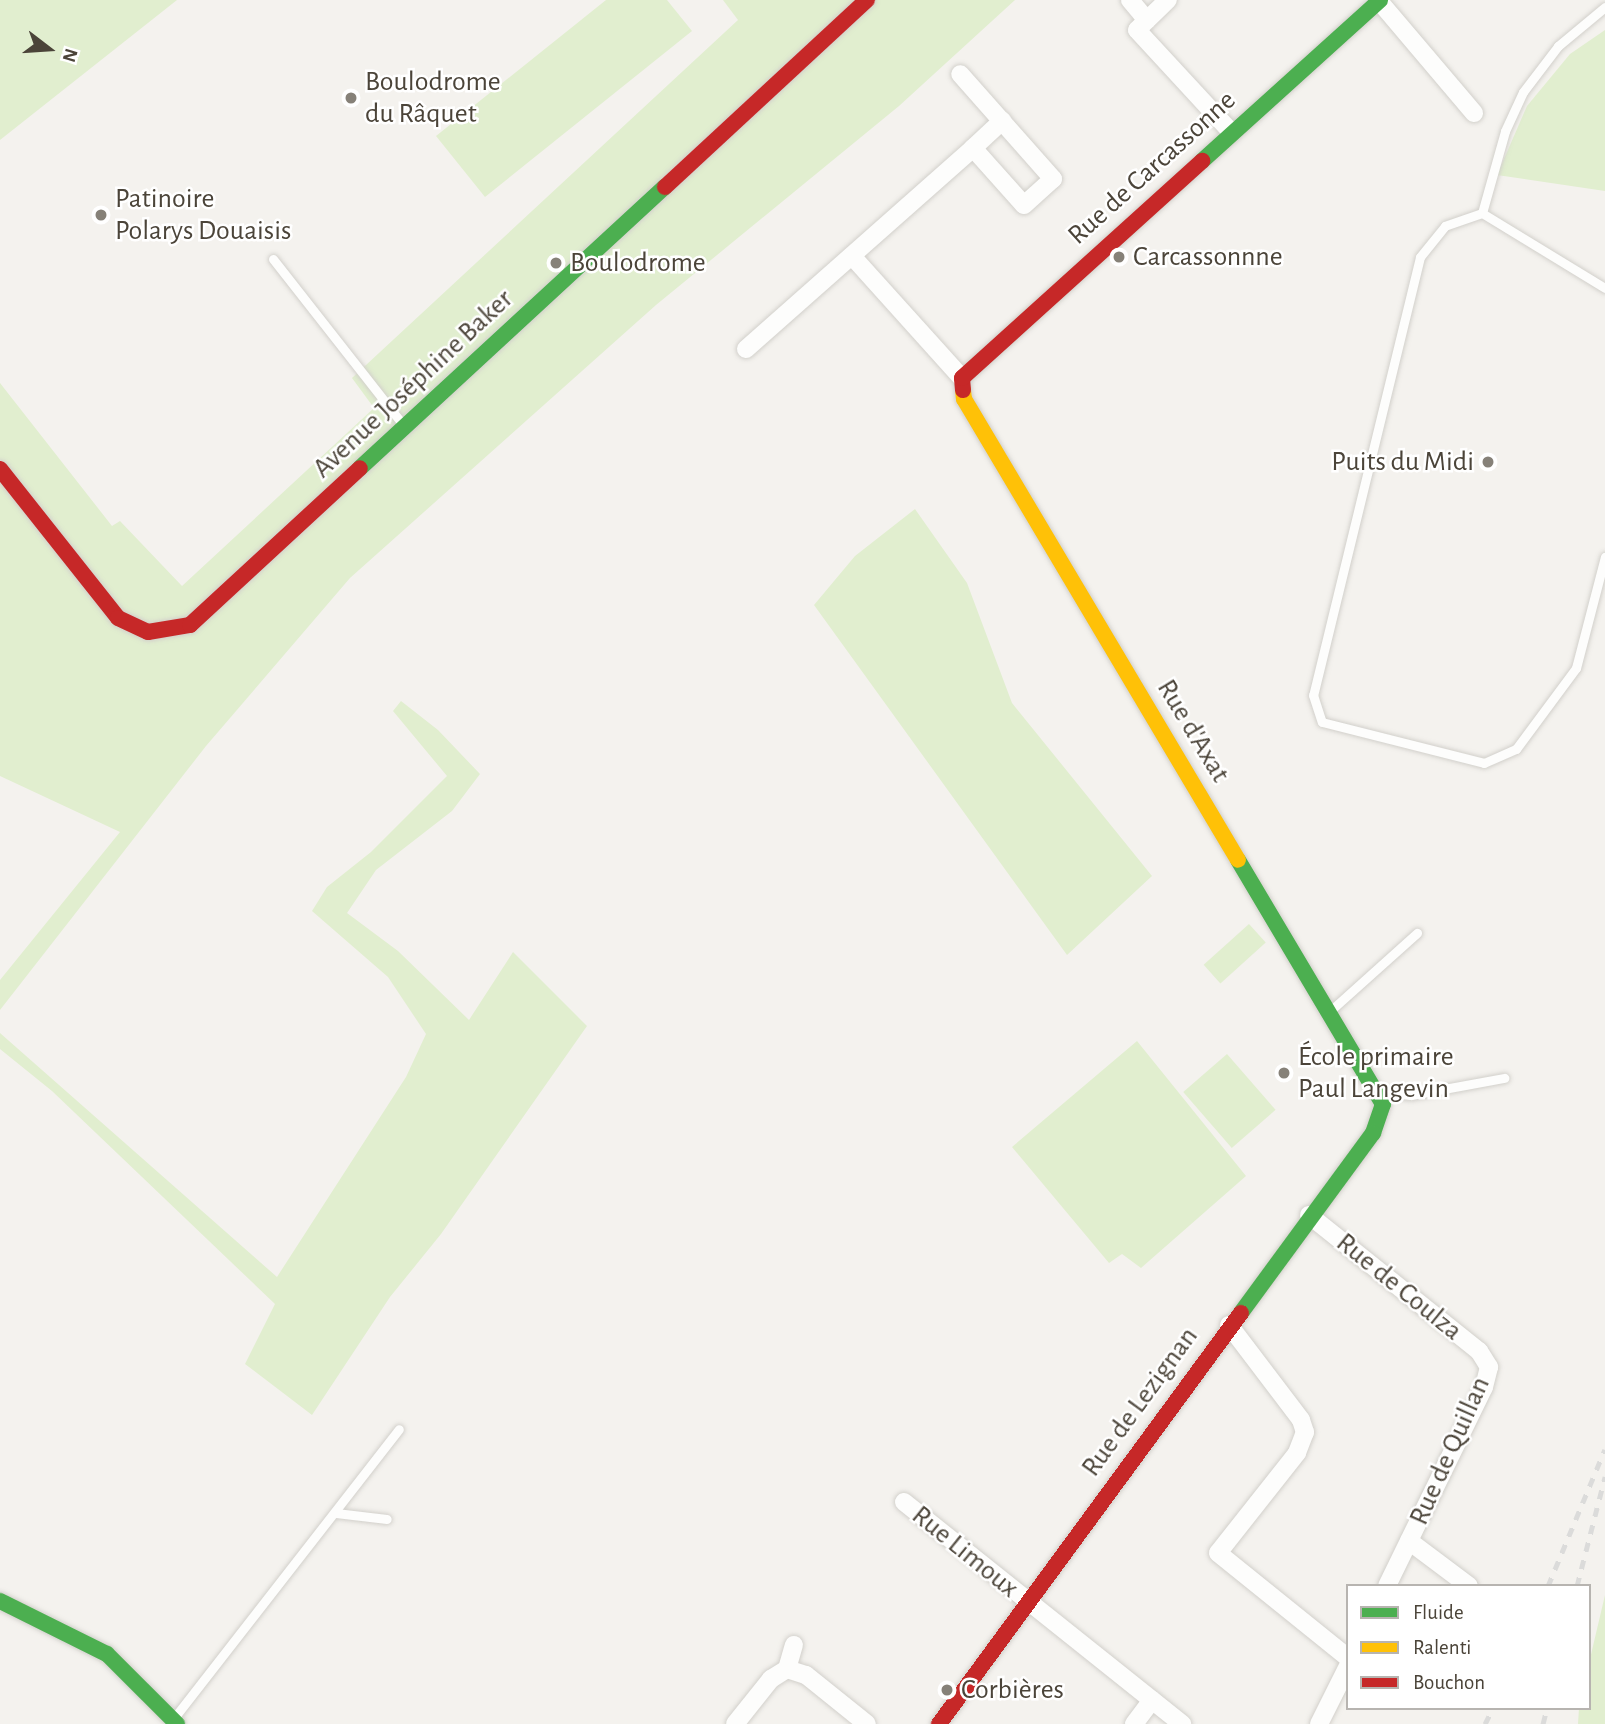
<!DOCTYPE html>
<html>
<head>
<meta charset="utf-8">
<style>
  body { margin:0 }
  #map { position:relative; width:1605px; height:1724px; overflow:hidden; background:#f4f2ee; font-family:"Alegreya Sans",sans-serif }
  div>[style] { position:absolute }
  .green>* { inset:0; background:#e1eecf; transform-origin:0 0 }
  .roads { filter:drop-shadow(0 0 2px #d2d0cb) drop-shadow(0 0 2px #d2d0cb) }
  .lane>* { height:9px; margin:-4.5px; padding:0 4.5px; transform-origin:4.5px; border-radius:4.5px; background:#fdfdfc }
  .street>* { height:18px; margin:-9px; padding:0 9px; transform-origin:9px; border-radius:9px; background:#fdfdfc }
  .fast>* { height:16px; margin:-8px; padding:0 8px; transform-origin:8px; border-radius:8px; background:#4caf50 }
  .slow>* { height:16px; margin:-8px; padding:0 8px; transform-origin:8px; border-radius:8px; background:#ffc107 }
  .jam>* { height:16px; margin:-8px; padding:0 8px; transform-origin:8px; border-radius:8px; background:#c62828 }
  .rail>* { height:5px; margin-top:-2.5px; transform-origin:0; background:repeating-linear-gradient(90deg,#dbdbda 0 9px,transparent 0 18px) }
  .dots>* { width:19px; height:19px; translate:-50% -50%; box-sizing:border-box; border:4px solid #fff; border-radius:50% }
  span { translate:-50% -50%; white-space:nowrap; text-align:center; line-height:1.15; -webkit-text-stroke:5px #fff; paint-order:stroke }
  .poi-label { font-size:28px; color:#4b4439 }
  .left { translate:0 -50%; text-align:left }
  .right { translate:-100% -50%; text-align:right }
  .street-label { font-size:28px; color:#4b4439 }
  .legend { position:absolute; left:1346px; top:1584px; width:245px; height:126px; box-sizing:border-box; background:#fff; border:2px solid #b7b4b0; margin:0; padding:9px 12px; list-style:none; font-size:21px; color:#4b4439 }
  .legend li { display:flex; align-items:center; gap:14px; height:35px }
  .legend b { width:35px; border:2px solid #b7b4b0 }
  .north { position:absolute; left:14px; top:14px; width:70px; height:70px; -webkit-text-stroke:5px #fff; paint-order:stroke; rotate:107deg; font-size:19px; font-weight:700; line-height:28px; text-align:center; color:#4b4439 }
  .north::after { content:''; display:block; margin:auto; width:24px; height:32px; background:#4b4439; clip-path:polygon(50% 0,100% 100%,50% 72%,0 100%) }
</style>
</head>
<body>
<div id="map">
  <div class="green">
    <i style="clip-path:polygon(0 0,177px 0,0 140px)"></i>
    <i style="clip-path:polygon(606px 0,667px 0,692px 31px,485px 197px,436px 136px)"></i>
    <i style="clip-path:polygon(723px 0,1015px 0,899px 106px,656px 305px,350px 578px,206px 746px,0 1010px,0 980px,120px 832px,0 776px,0 383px,112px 526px,120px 521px,182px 586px,374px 408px,352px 378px,738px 20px)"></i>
    <i style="clip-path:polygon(1605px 30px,1605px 191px,1497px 175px,1527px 106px,1570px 54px)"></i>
    <i style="clip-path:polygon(915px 509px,967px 583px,1012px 703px,1152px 876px,1067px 955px,814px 605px,855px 556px)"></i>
    <i style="clip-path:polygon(401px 701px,438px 730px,480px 774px,452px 811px,376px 870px,347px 913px,398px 951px,469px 1020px,513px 952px,587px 1026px,441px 1234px,390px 1297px,312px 1415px,245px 1364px,275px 1304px,52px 1091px,0 1049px,0 1033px,277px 1277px,406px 1077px,426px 1034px,388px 977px,312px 911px,327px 887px,371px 852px,447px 776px,393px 711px)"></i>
    <i style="left:1249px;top:924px;width:25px;height:61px;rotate:48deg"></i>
    <i style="clip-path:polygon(1137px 1041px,1246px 1176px,1141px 1268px,1122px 1254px,1109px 1263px,1012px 1147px)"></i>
    <i style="left:1227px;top:1054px;width:74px;height:58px;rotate:49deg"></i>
    <i style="clip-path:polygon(1605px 1595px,1605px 1724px,1578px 1724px,1579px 1708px,1589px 1708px,1589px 1663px)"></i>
  </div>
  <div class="roads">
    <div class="lane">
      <i style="left:1482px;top:213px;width:39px;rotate:161deg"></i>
      <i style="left:1445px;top:226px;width:40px;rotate:129deg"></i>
      <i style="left:1420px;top:257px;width:451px;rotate:103.7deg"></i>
      <i style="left:1313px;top:695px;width:28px;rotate:72deg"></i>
      <i style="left:1322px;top:722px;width:167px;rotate:14.2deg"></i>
      <i style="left:1484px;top:763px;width:35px;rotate:-24deg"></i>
      <i style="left:1516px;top:749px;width:101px;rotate:-53.5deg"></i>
      <i style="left:1576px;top:668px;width:115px;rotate:-75.4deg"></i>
      <i style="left:1482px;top:213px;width:85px;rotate:-74.3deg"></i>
      <i style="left:1505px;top:131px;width:43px;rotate:-65.2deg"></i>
      <i style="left:1523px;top:92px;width:58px;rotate:-52.7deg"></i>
      <i style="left:1558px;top:46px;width:61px;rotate:-39.7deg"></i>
      <i style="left:1482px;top:213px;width:144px;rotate:31.4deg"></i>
      <i style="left:273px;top:259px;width:212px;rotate:51.9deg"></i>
      <i style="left:1330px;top:1011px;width:117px;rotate:-41.9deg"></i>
      <i style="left:1381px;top:1092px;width:30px;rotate:6deg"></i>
      <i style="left:1411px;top:1095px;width:95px;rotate:-10.4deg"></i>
      <i style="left:336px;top:1513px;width:51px;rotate:6.7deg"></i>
      <i style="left:174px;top:1718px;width:366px;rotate:-52.1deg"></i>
    </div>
    <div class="street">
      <i style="left:1130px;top:0;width:26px;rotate:50deg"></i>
      <i style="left:1147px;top:20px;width:14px;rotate:135deg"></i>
      <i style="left:1137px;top:30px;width:139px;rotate:47.3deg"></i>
      <i style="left:1379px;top:1px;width:147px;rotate:49.7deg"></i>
      <i style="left:1147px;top:20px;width:29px;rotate:-44deg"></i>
      <i style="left:973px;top:148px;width:40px;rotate:-43deg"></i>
      <i style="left:852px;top:256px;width:164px;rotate:48deg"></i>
      <i style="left:746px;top:349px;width:303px;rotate:-41.5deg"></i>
      <i style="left:973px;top:148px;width:76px;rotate:48.2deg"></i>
      <i style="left:1024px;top:205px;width:39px;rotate:-42deg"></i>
      <i style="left:1053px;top:179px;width:140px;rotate:-131.5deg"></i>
      <i style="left:1309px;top:1215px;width:218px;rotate:38.7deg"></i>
      <i style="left:1479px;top:1351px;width:19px;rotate:58deg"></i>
      <i style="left:1489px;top:1367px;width:21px;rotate:104deg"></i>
      <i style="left:1484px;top:1387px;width:221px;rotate:116deg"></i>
      <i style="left:1229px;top:1325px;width:119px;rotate:52.8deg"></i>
      <i style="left:1301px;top:1420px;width:13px;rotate:72deg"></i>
      <i style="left:1305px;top:1432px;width:22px;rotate:111deg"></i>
      <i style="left:1297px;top:1453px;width:127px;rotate:128.3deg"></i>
      <i style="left:1218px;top:1553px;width:167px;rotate:38.9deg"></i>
      <i style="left:904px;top:1502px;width:356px;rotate:38.6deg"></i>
      <i style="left:1409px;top:1541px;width:75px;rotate:36.9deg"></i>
      <i style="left:787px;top:1669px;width:20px;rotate:18deg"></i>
      <i style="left:806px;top:1675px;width:78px;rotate:38.8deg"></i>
      <i style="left:735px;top:1724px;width:58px;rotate:-51.3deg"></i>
      <i style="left:771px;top:1679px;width:19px;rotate:-32deg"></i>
      <i style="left:787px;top:1669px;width:25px;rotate:-74deg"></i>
      <i style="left:1134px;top:1724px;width:30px;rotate:-53deg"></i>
      <i style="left:1319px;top:1724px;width:65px;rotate:-63.4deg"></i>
    </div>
    <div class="fast">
      <i style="left:1202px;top:161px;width:240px;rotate:-42.1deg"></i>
      <i style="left:360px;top:468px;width:415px;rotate:-42.7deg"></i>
      <i style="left:1238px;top:860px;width:284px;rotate:59.3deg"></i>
      <i style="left:1383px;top:1104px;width:31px;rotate:109deg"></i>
      <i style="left:1373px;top:1133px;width:223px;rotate:126.3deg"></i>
      <i style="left:0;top:1601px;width:119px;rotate:26.4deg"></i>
      <i style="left:107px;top:1654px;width:99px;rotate:45deg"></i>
    </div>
    <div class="slow">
      <i style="left:963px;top:390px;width:9px;rotate:84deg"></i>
      <i style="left:964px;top:399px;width:536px;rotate:59.27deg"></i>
    </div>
    <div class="jam">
      <i style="left:665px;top:187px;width:275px;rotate:-42.8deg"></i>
      <i style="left:963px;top:390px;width:12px;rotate:-95deg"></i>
      <i style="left:962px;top:378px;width:324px;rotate:-42.1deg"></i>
      <i style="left:0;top:469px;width:190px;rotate:51.6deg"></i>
      <i style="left:118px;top:618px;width:33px;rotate:25deg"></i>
      <i style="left:148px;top:632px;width:43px;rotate:-9.5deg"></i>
      <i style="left:190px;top:625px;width:231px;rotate:-42.7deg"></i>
      <i style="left:939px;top:1724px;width:510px;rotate:-53.69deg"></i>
    </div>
  </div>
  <div class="rail">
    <i style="left:1548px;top:1586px;width:148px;rotate:-67.4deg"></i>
    <i style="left:1577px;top:1586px;width:113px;rotate:-75.6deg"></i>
    <i style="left:1485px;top:1724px;width:18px;rotate:-63deg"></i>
    <i style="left:1543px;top:1724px;width:16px;rotate:-76deg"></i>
  </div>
  <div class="dots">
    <i style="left:351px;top:98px;background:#868178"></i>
    <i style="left:101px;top:215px;background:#868178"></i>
    <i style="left:1119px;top:257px;background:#868178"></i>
    <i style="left:556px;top:263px;background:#868178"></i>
    <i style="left:1488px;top:462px;background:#868178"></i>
    <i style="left:1284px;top:1073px;background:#868178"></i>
    <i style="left:947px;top:1690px;background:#868178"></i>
  </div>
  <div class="poi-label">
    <span class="left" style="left:365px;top:98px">Boulodrome<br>du Râquet</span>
    <span class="left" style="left:115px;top:215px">Patinoire<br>Polarys Douaisis</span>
    <span class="left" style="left:1133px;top:257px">Carcassonnne</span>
    <span class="left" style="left:570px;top:263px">Boulodrome</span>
    <span class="right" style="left:1474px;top:462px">Puits du Midi</span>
    <span class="left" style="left:1298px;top:1073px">École primaire<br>Paul Langevin</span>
    <span class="left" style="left:961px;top:1690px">Corbières</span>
  </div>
  <div class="street-label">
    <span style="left:1152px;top:168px;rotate:-42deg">Rue de Carcassonne</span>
    <span style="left:413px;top:384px;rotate:-43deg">Avenue Joséphine Baker</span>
    <span style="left:1193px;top:731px;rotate:59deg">Rue d'Axat</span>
    <span style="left:1399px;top:1287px;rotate:39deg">Rue de Coulza</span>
    <span style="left:1140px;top:1402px;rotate:-54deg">Rue de Lezignan</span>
    <span style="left:1450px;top:1451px;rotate:-66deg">Rue de Quillan</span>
    <span style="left:965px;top:1552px;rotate:39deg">Rue Limoux</span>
  </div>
  <ul class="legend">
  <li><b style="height:9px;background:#4caf50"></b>Fluide</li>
  <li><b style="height:9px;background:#ffc107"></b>Ralenti</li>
  <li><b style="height:9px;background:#c62828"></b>Bouchon</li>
  </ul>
  <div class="north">N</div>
</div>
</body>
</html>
